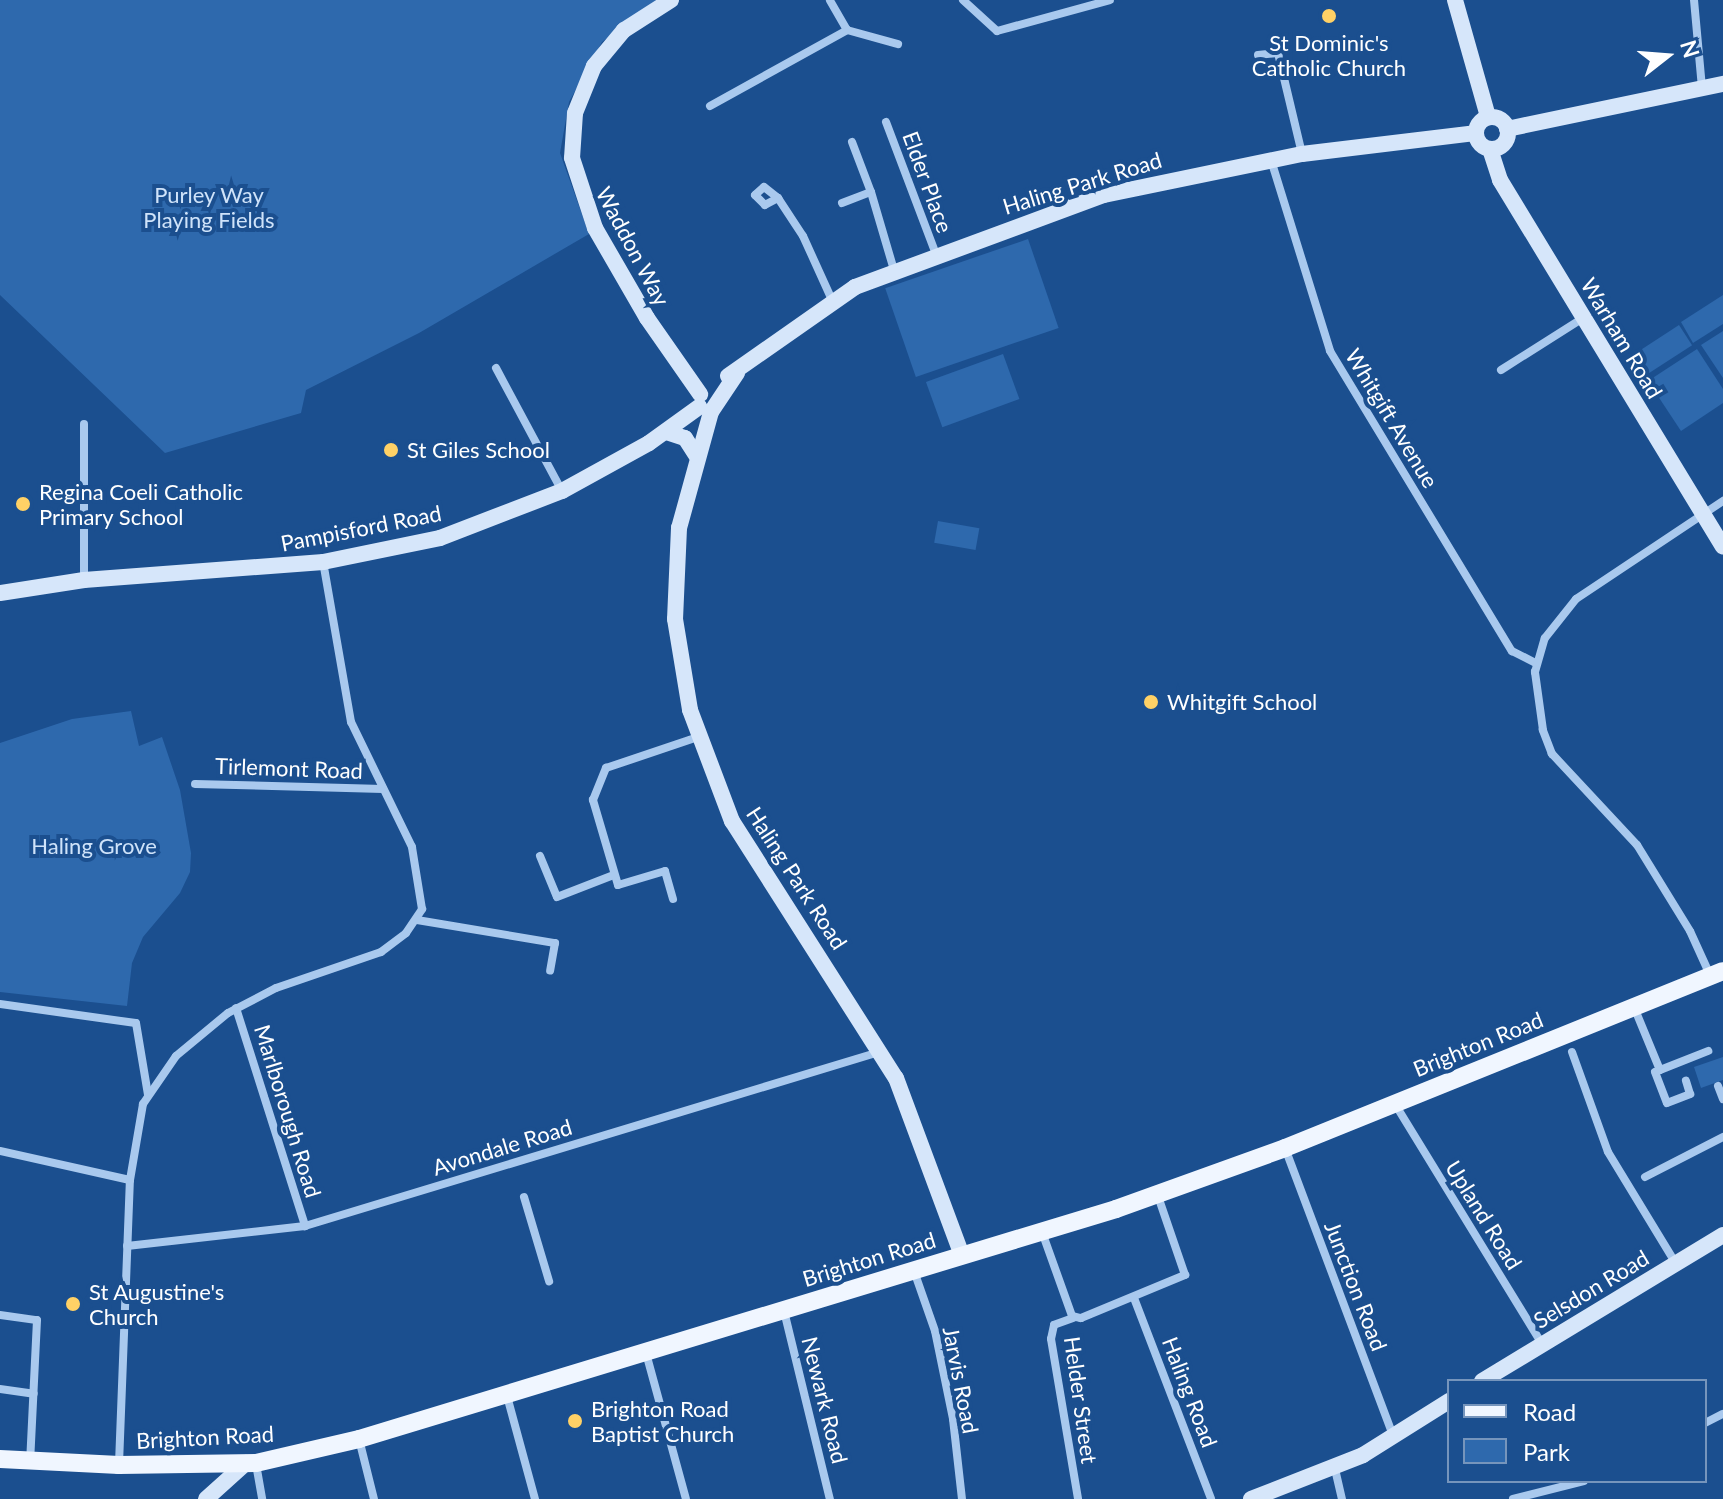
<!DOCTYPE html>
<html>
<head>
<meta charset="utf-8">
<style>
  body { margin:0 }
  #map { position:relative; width:1723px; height:1499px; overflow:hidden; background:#1b4f8f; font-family:Lato,sans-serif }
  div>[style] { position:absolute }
  .green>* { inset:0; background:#2e69ad; transform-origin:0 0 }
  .street>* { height:8px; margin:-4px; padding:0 4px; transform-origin:4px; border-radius:4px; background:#a9c9ee }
  .secondary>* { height:16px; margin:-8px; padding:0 8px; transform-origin:8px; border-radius:8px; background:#d6e6fa }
  .secondary>.ring { margin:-8px; padding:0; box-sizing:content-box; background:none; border:16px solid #d6e6fa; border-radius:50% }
  .primary>* { height:18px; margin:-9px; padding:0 9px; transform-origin:9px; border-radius:9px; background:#f0f6ff }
  .dots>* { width:22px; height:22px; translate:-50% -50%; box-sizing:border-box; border:4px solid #1b4f8f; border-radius:50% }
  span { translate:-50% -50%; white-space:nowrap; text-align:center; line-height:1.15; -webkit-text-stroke:8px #1b4f8f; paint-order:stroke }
  .poi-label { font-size:22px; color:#fff }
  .left { translate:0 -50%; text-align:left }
  .street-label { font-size:22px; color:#fff }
  .park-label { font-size:22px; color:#cfe3fa }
  .legend { position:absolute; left:1447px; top:1379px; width:260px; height:104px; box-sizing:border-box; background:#1b4f8f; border:2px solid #7695bc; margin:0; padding:10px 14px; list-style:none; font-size:24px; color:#fff }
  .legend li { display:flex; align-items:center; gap:16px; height:40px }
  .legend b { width:40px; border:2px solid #7695bc }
  .north { position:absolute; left:1627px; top:16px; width:80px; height:80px; -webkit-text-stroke:6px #1b4f8f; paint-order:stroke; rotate:73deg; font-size:22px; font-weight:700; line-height:32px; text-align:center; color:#fff }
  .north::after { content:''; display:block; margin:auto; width:28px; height:36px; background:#fff; clip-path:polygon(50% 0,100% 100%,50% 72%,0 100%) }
</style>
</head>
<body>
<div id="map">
  <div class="green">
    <i style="clip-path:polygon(0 0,656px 0,602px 42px,569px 102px,560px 153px,589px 234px,419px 333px,306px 390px,301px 413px,165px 453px,0 295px)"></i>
    <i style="left:1028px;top:239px;width:94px;height:151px;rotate:71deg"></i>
    <i style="clip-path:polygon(1723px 295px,1723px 324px,1693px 343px,1681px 322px)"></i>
    <i style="left:1679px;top:325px;width:24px;height:59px;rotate:57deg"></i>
    <i style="clip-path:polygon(1723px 331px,1723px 378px,1701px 345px)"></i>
    <i style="clip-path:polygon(1697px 349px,1723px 389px,1723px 403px,1681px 431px,1648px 381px)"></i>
    <i style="left:1003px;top:354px;width:48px;height:82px;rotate:70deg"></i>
    <i style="left:938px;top:521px;width:42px;height:22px;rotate:10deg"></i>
    <i style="clip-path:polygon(131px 711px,139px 746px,162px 737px,180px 790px,191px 853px,190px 872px,180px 893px,143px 937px,132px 963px,127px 1006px,0 992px,0 743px,72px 719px)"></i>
    <i style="clip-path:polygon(1723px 1057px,1723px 1080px,1701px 1088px,1694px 1067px)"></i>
  </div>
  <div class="street">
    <i style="left:963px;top:0;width:46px;rotate:42.4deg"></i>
    <i style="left:997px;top:31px;width:117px;rotate:-15.3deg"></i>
    <i style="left:1694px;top:0;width:88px;rotate:84.8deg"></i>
    <i style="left:847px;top:30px;width:53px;rotate:15.4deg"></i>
    <i style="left:1258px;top:55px;width:20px;rotate:-6deg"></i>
    <i style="left:1278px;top:53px;width:104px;rotate:76.6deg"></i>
    <i style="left:710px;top:106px;width:157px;rotate:-29deg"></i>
    <i style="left:847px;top:30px;width:34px;rotate:-120deg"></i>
    <i style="left:886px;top:122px;width:141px;rotate:69.3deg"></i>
    <i style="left:852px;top:142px;width:53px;rotate:69.2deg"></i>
    <i style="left:1271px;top:160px;width:200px;rotate:72.8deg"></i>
    <i style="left:1330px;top:351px;width:351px;rotate:58.8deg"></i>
    <i style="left:1512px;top:651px;width:27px;rotate:27deg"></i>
    <i style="left:778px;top:198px;width:15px;rotate:152deg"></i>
    <i style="left:765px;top:205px;width:14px;rotate:-135deg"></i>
    <i style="left:755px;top:195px;width:12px;rotate:-42deg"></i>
    <i style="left:764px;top:187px;width:18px;rotate:38deg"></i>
    <i style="left:778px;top:198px;width:45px;rotate:56.7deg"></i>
    <i style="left:803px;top:236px;width:70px;rotate:65.6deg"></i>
    <i style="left:842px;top:203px;width:31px;rotate:-21deg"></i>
    <i style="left:871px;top:192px;width:81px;rotate:73.6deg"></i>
    <i style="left:496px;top:368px;width:140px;rotate:61.8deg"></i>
    <i style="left:1501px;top:370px;width:97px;rotate:-32.4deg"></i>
    <i style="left:84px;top:424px;width:155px;rotate:90deg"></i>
    <i style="left:195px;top:784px;width:188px;rotate:1.5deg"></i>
    <i style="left:540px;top:856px;width:44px;rotate:67.5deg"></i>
    <i style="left:557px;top:897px;width:58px;rotate:-21.3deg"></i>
    <i style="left:673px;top:899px;width:29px;rotate:-106deg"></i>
    <i style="left:665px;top:871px;width:49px;rotate:163.4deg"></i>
    <i style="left:618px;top:885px;width:89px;rotate:-106.4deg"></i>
    <i style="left:593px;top:800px;width:35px;rotate:-68deg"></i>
    <i style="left:606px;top:768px;width:97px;rotate:-18.6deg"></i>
    <i style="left:417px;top:920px;width:140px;rotate:9.5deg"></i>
    <i style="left:555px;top:943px;width:28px;rotate:100deg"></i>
    <i style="left:1710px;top:975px;width:48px;rotate:-114.4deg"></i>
    <i style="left:1690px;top:931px;width:101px;rotate:-121.6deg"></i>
    <i style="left:1637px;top:845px;width:125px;rotate:-133deg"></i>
    <i style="left:1552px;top:754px;width:26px;rotate:-111deg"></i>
    <i style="left:1543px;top:730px;width:59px;rotate:-97.9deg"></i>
    <i style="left:1535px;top:672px;width:35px;rotate:-74deg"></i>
    <i style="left:1545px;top:638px;width:50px;rotate:-51.5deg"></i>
    <i style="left:1576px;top:599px;width:177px;rotate:-33.7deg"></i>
    <i style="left:0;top:1004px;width:137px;rotate:8deg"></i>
    <i style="left:136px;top:1023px;width:73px;rotate:80.5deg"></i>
    <i style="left:1634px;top:1007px;width:68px;rotate:67.6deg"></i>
    <i style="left:1660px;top:1070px;width:52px;rotate:-21.6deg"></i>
    <i style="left:236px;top:1008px;width:229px;rotate:72.4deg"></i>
    <i style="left:1572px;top:1052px;width:106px;rotate:70.2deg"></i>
    <i style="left:1608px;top:1152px;width:131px;rotate:58.7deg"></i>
    <i style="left:1660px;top:1070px;width:5px;rotate:158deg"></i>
    <i style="left:1655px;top:1072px;width:33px;rotate:69deg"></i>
    <i style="left:1667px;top:1103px;width:25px;rotate:-21deg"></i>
    <i style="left:1690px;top:1094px;width:14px;rotate:-107deg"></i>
    <i style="left:1718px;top:1086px;width:14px;rotate:69deg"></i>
    <i style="left:1395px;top:1104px;width:281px;rotate:58.5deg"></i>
    <i style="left:1285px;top:1148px;width:308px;rotate:69.4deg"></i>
    <i style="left:0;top:1151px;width:133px;rotate:12.6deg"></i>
    <i style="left:1645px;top:1177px;width:88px;rotate:-27.1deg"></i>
    <i style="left:524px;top:1197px;width:88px;rotate:73.4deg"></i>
    <i style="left:1042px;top:1232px;width:89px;rotate:70.3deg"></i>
    <i style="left:1072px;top:1316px;width:9px;rotate:13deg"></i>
    <i style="left:1081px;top:1318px;width:113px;rotate:-22.5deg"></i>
    <i style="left:1185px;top:1275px;width:83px;rotate:-108.9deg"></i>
    <i style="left:127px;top:1246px;width:179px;rotate:-6.4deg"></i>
    <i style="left:305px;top:1226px;width:600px;rotate:-16.86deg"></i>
    <i style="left:914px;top:1271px;width:64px;rotate:70.7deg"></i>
    <i style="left:935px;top:1331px;width:90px;rotate:78.4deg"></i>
    <i style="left:953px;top:1419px;width:81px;rotate:83.6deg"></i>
    <i style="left:1134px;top:1298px;width:215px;rotate:69deg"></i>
    <i style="left:784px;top:1311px;width:194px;rotate:76.3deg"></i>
    <i style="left:0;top:1315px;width:37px;rotate:8deg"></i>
    <i style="left:37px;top:1320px;width:141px;rotate:92.8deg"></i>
    <i style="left:1073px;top:1318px;width:20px;rotate:160deg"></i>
    <i style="left:1054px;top:1325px;width:14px;rotate:102deg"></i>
    <i style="left:1051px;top:1339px;width:162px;rotate:80.4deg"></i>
    <i style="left:646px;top:1353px;width:151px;rotate:74.7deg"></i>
    <i style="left:0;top:1389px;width:34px;rotate:8deg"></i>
    <i style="left:507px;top:1396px;width:107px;rotate:74.8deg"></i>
    <i style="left:1705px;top:1423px;width:20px;rotate:-27deg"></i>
    <i style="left:359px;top:1439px;width:62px;rotate:76deg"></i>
    <i style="left:119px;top:1464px;width:284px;rotate:-87.8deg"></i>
    <i style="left:130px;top:1180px;width:77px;rotate:-80.3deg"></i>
    <i style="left:143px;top:1104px;width:58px;rotate:-55.5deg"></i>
    <i style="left:176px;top:1056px;width:67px;rotate:-39.6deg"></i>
    <i style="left:228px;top:1013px;width:54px;rotate:-27.5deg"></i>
    <i style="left:276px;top:988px;width:111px;rotate:-18.9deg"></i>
    <i style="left:381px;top:952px;width:31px;rotate:-37deg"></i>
    <i style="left:406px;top:933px;width:29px;rotate:-56deg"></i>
    <i style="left:422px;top:909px;width:63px;rotate:-99.2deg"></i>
    <i style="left:412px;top:847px;width:139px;rotate:-116deg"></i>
    <i style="left:351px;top:722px;width:162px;rotate:-99.9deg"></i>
    <i style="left:256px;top:1464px;width:36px;rotate:80deg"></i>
    <i style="left:1335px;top:1469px;width:31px;rotate:77deg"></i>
    <i style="left:1513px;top:1499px;width:73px;rotate:-14.2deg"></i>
  </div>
  <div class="secondary">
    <i style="left:671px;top:0;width:56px;rotate:147.4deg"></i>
    <i style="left:624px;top:30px;width:47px;rotate:129.8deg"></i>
    <i style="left:594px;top:66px;width:51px;rotate:112deg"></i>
    <i style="left:575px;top:113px;width:45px;rotate:93.8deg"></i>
    <i style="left:572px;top:158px;width:74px;rotate:71.8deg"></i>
    <i style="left:595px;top:228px;width:104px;rotate:60deg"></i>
    <i style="left:647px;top:318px;width:93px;rotate:55.1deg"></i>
    <i style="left:1455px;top:0;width:122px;rotate:74.2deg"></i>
    <i class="ring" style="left:1476px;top:117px;width:16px;height:16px"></i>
    <i style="left:1507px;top:129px;width:221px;rotate:-11.8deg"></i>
    <i style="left:1490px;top:149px;width:33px;rotate:72deg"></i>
    <i style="left:1500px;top:180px;width:429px;rotate:58.7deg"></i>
    <i style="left:737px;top:373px;width:47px;rotate:123.7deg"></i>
    <i style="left:711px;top:412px;width:120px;rotate:105.4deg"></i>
    <i style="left:679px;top:528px;width:91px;rotate:92.5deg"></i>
    <i style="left:675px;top:619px;width:92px;rotate:80.6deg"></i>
    <i style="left:690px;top:710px;width:119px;rotate:69.3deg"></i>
    <i style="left:732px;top:821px;width:305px;rotate:57.5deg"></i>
    <i style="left:896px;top:1078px;width:189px;rotate:69.6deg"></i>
    <i style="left:728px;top:376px;width:155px;rotate:-35deg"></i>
    <i style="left:855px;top:287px;width:265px;rotate:-20.3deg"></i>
    <i style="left:1104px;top:195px;width:202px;rotate:-11.7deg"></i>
    <i style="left:1302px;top:154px;width:174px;rotate:-6.9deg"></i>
    <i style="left:666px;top:432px;width:20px;rotate:18deg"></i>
    <i style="left:685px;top:438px;width:20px;rotate:57deg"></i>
    <i style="left:0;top:593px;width:85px;rotate:-8.8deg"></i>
    <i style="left:84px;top:580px;width:240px;rotate:-4.3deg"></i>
    <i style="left:323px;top:562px;width:119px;rotate:-11.6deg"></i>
    <i style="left:440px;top:538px;width:131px;rotate:-21.1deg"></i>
    <i style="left:562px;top:491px;width:99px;rotate:-28.9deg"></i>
    <i style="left:649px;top:443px;width:62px;rotate:-35.8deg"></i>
    <i style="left:1482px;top:1381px;width:282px;rotate:-31.2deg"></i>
    <i style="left:206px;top:1499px;width:54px;rotate:-42deg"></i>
    <i style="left:1251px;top:1499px;width:120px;rotate:-21.4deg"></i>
    <i style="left:1363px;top:1455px;width:102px;rotate:-32.1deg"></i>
  </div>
  <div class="primary">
    <i style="left:0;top:1459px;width:119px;rotate:2.9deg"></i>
    <i style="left:119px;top:1465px;width:137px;rotate:-0.8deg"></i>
    <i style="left:256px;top:1463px;width:106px;rotate:-13.1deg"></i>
    <i style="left:359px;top:1439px;width:791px;rotate:-16.9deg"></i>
    <i style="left:1116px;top:1209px;width:180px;rotate:-19.8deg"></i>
    <i style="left:1285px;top:1148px;width:472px;rotate:-22deg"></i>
  </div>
  <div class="dots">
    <i style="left:1329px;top:16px;background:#ffd166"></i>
    <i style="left:391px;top:450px;background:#ffd166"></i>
    <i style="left:23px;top:504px;background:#ffd166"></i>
    <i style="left:1151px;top:702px;background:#ffd166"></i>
    <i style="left:73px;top:1304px;background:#ffd166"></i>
    <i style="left:575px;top:1421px;background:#ffd166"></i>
  </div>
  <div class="poi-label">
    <span style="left:1329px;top:55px">St Dominic's<br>Catholic Church</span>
    <span class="left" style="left:407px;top:450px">St Giles School</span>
    <span class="left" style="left:39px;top:504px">Regina Coeli Catholic<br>Primary School</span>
    <span class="left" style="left:1167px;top:702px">Whitgift School</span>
    <span class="left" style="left:89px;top:1304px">St Augustine's<br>Church</span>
    <span class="left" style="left:591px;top:1421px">Brighton Road<br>Baptist Church</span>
  </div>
  <div class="street-label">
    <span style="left:928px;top:182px;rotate:70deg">Elder Place</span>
    <span style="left:1082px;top:183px;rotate:-17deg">Haling Park Road</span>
    <span style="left:633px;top:246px;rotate:62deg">Waddon Way</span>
    <span style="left:1622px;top:338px;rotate:59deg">Warham Road</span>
    <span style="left:1392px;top:418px;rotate:59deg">Whitgift Avenue</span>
    <span style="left:361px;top:528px;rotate:-11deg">Pampisford Road</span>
    <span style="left:289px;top:768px;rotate:2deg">Tirlemont Road</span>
    <span style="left:797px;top:878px;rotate:57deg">Haling Park Road</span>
    <span style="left:1478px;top:1044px;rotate:-22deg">Brighton Road</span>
    <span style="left:288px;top:1111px;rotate:73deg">Marlborough Road</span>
    <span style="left:502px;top:1147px;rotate:-17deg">Avondale Road</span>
    <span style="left:1484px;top:1215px;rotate:58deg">Upland Road</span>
    <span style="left:869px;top:1259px;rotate:-17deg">Brighton Road</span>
    <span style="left:1356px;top:1286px;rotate:69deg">Junction Road</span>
    <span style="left:1591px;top:1289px;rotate:-31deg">Selsdon Road</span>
    <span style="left:961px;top:1380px;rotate:79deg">Jarvis Road</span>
    <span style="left:1190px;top:1392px;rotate:69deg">Haling Road</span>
    <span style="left:825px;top:1400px;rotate:76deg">Newark Road</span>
    <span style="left:1081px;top:1400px;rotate:82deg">Helder Street</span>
    <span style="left:205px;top:1437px;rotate:-3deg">Brighton Road</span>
  </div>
  <div class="park-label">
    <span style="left:209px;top:207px">Purley Way<br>Playing Fields</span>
    <span style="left:94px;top:846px">Haling Grove</span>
  </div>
  <ul class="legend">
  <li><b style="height:10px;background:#f0f6ff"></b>Road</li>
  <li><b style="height:22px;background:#2e69ad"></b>Park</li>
  </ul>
  <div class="north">N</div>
</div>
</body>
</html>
